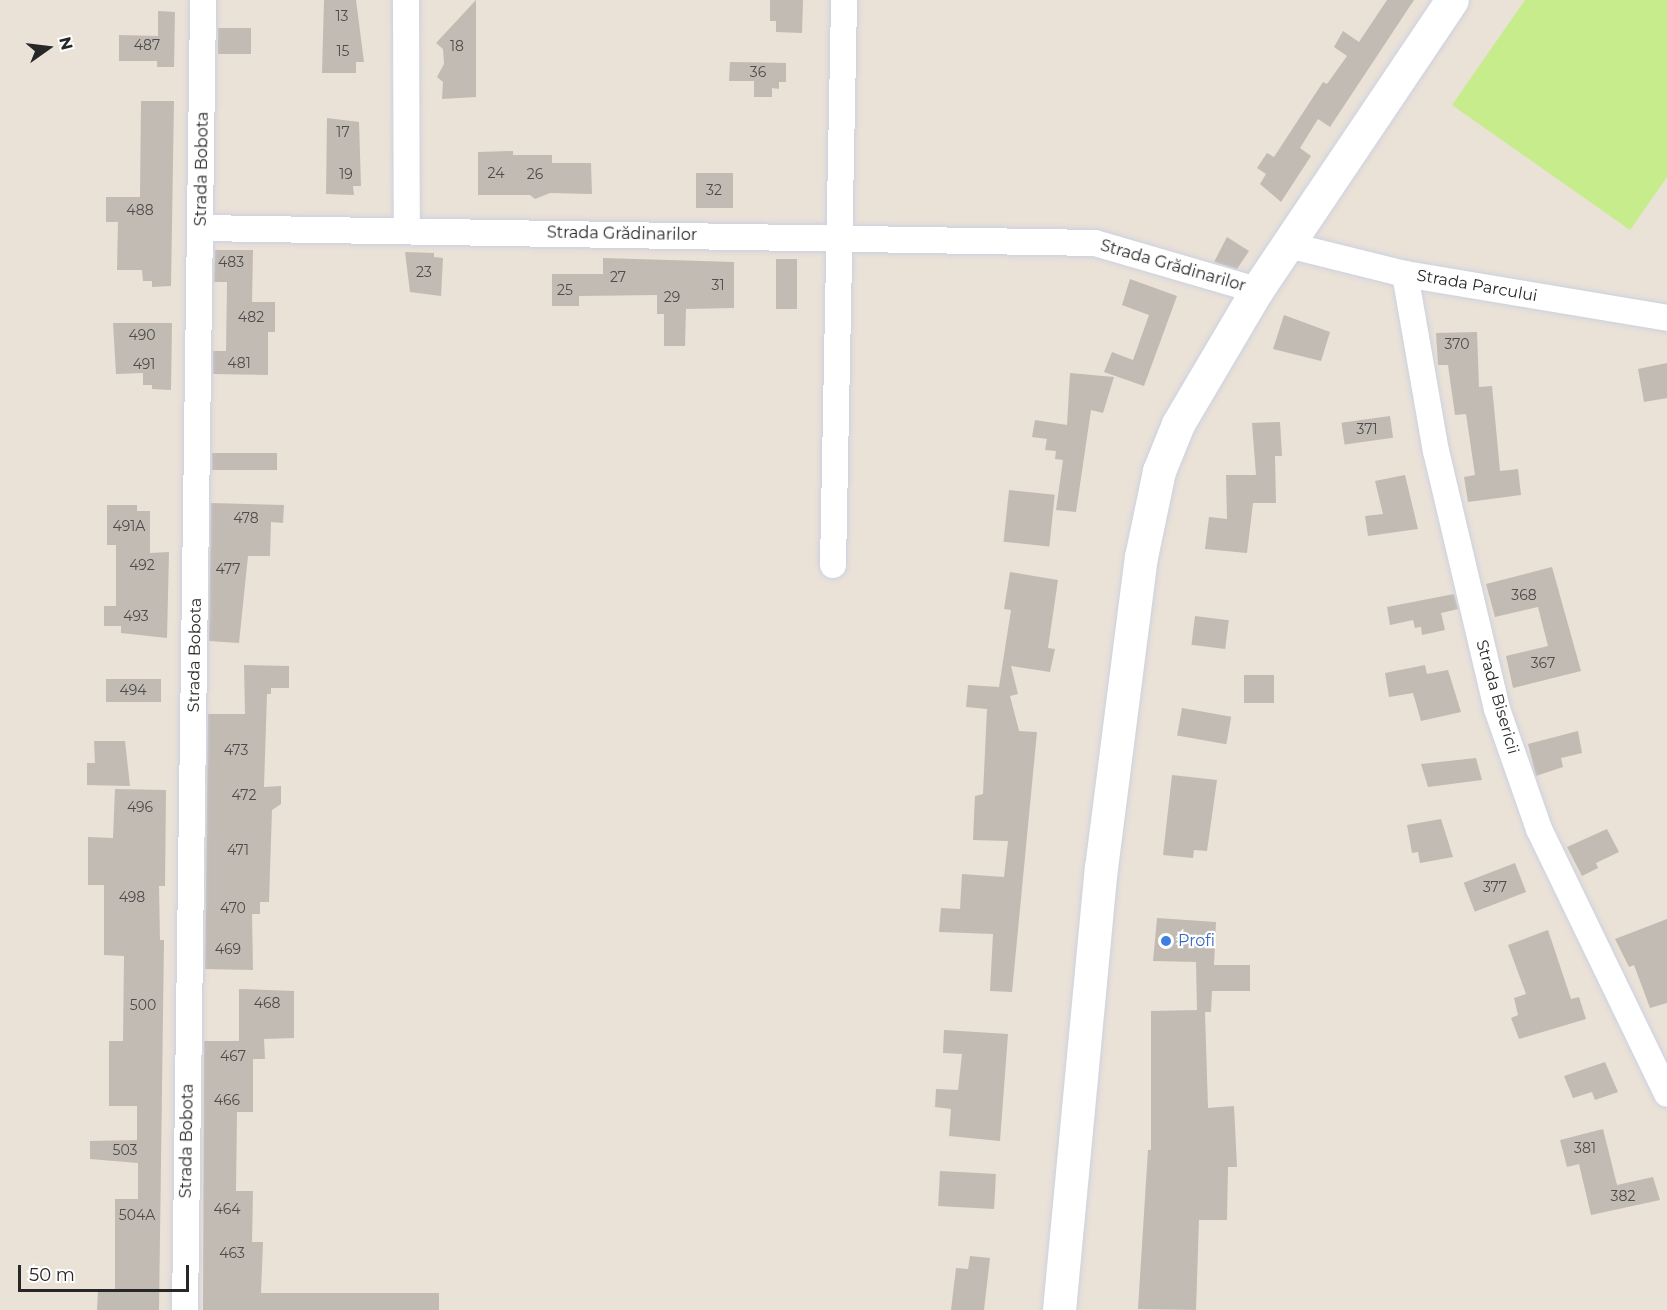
<!DOCTYPE html>
<html>
<head>
<meta charset="utf-8">
<style>
  body { margin:0 }
  #map { position:relative; width:1667px; height:1310px; overflow:hidden; background:#eae1d7; font-family:Montserrat,sans-serif }
  div>[style] { position:absolute }
  .pitch>* { inset:0; background:#c7ec8c }
  .building>* { inset:0; background:#c2bbb4; transform-origin:0 0 }
  .roads { filter:drop-shadow(0 0 2px #ccd1e1) drop-shadow(0 0 2px #ccd1e1) }
  .minor>* { height:26px; margin:-13px; padding:0 13px; transform-origin:13px; border-radius:13px; background:#fff }
  .secondary>* { height:33px; margin:-16.5px; padding:0 16.5px; transform-origin:16.5px; border-radius:16.5px; background:#fff }
  .dots>* { width:16px; height:16px; translate:-50% -50%; box-sizing:border-box; border:3px solid #fff; border-radius:50% }
  span { translate:-50% -50%; white-space:nowrap; text-align:center; line-height:1.15; -webkit-text-stroke:4.5px #fff; paint-order:stroke }
  .number-label { font-size:14px; color:#4e4c4a }
  .number-label span { -webkit-text-stroke-width:0 }
  .street-label { font-size:16px; color:#272727 }
  .shop-label { font-size:16px; color:#366cbe }
  .left { translate:0 -50%; text-align:left }
  .north { position:absolute; left:18px; top:18px; width:60px; height:60px; -webkit-text-stroke:4px #fff; paint-order:stroke; rotate:76deg; font-size:16px; font-weight:700; line-height:24px; text-align:center; color:#272727 }
  .north::after { content:''; display:block; margin:auto; width:21px; height:27px; background:#272727; clip-path:polygon(50% 0,100% 100%,50% 72%,0 100%) }
  .scale { position:absolute; left:18px; top:1265px; width:171px; height:27px; box-sizing:border-box; border:3px solid #272727; border-top:0; padding-left:8px; font-size:18px; line-height:21px; white-space:nowrap; color:#272727; -webkit-text-stroke:4px #fff; paint-order:stroke }
</style>
</head>
<body>
<div id="map">
  <div class="pitch">
    <i style="clip-path:polygon(1525px 0,1667px 0,1667px 177px,1630px 230px,1452px 105px)"></i>
  </div>
  <div class="building">
    <i style="clip-path:polygon(324px 0,356px 0,364px 62px,356px 62px,356px 73px,322px 73px)"></i>
    <i style="clip-path:polygon(476px 0,476px 97px,442px 99px,443px 82px,437px 77px,444px 64px,443px 49px,436px 43px)"></i>
    <i style="clip-path:polygon(770px 0,803px 0,802px 33px,776px 32px,776px 21px,770px 21px)"></i>
    <i style="clip-path:polygon(1387px 0,1414px 0,1330px 127px,1318px 119px,1300px 148px,1311px 156px,1281px 202px,1260px 184px,1266px 174px,1257px 168px,1267px 153px,1274px 157px,1323px 82px,1327px 84px,1347px 56px,1334px 47px,1343px 31px,1359px 42px)"></i>
    <i style="clip-path:polygon(158px 11px,175px 12px,174px 67px,157px 67px,157px 61px,119px 61px,119px 35px,158px 36px)"></i>
    <i style="left:218px;top:28px;width:33px;height:26px"></i>
    <i style="clip-path:polygon(730px 62px,786px 63px,786px 82px,779px 82px,779px 89px,772px 88px,772px 97px,754px 97px,754px 81px,729px 81px)"></i>
    <i style="clip-path:polygon(141px 101px,174px 101px,171px 286px,152px 287px,152px 281px,143px 281px,142px 270px,117px 270px,118px 222px,106px 222px,106px 197px,140px 197px)"></i>
    <i style="clip-path:polygon(327px 118px,359px 122px,361px 186px,353px 186px,354px 195px,326px 194px)"></i>
    <i style="clip-path:polygon(513px 151px,513px 155px,552px 155px,552px 163px,591px 163px,592px 194px,550px 193px,535px 199px,530px 195px,478px 195px,478px 152px)"></i>
    <i style="left:696px;top:173px;width:37px;height:35px"></i>
    <i style="clip-path:polygon(1227px 237px,1249px 251px,1237px 269px,1214px 262px)"></i>
    <i style="clip-path:polygon(215px 250px,253px 250px,252px 302px,275px 302px,275px 332px,268px 332px,268px 375px,213px 374px,213px 351px,226px 351px,227px 282px,214px 282px)"></i>
    <i style="clip-path:polygon(405px 252px,434px 253px,434px 257px,443px 258px,441px 296px,410px 292px)"></i>
    <i style="clip-path:polygon(603px 258px,734px 262px,734px 308px,686px 309px,685px 346px,664px 346px,664px 314px,657px 314px,657px 295px,579px 296px,579px 306px,552px 306px,552px 274px,603px 274px)"></i>
    <i style="left:776px;top:259px;width:21px;height:50px"></i>
    <i style="clip-path:polygon(1130px 279px,1177px 296px,1144px 386px,1104px 372px,1112px 352px,1133px 360px,1149px 315px,1122px 305px)"></i>
    <i style="clip-path:polygon(1284px 315px,1330px 332px,1321px 361px,1273px 349px)"></i>
    <i style="clip-path:polygon(113px 323px,172px 323px,171px 390px,152px 389px,152px 385px,143px 385px,143px 373px,116px 374px)"></i>
    <i style="clip-path:polygon(1477px 332px,1479px 387px,1492px 386px,1500px 471px,1518px 469px,1521px 495px,1468px 502px,1464px 477px,1475px 475px,1466px 414px,1455px 415px,1448px 365px,1438px 365px,1436px 333px)"></i>
    <i style="clip-path:polygon(1667px 363px,1667px 398px,1644px 402px,1638px 369px)"></i>
    <i style="clip-path:polygon(1070px 373px,1114px 377px,1103px 413px,1091px 410px,1076px 512px,1056px 510px,1063px 460px,1055px 459px,1056px 451px,1045px 450px,1047px 439px,1032px 437px,1035px 420px,1067px 425px)"></i>
    <i style="left:1390px;top:416px;width:22px;height:49px;rotate:82deg"></i>
    <i style="clip-path:polygon(1280px 422px,1282px 456px,1275px 456px,1276px 503px,1253px 503px,1247px 553px,1205px 549px,1209px 517px,1227px 519px,1226px 475px,1256px 475px,1252px 423px)"></i>
    <i style="left:212px;top:453px;width:65px;height:17px"></i>
    <i style="clip-path:polygon(1405px 475px,1418px 529px,1368px 536px,1365px 516px,1383px 514px,1375px 481px)"></i>
    <i style="left:1009px;top:490px;width:46px;height:52px;rotate:6deg"></i>
    <i style="clip-path:polygon(211px 503px,284px 505px,283px 523px,271px 522px,270px 556px,248px 556px,239px 643px,209px 641px)"></i>
    <i style="clip-path:polygon(107px 505px,137px 505px,137px 511px,150px 511px,150px 553px,169px 552px,167px 638px,121px 633px,121px 626px,104px 626px,104px 606px,116px 606px,116px 545px,107px 545px)"></i>
    <i style="clip-path:polygon(1552px 567px,1581px 671px,1513px 688px,1506px 656px,1548px 646px,1538px 607px,1495px 617px,1486px 584px)"></i>
    <i style="clip-path:polygon(1010px 572px,1058px 580px,1048px 648px,1055px 649px,1050px 672px,1011px 666px,1018px 694px,1010px 696px,1019px 731px,1037px 732px,1012px 992px,990px 991px,993px 934px,939px 932px,941px 908px,960px 909px,962px 874px,1004px 877px,1008px 841px,973px 840px,975px 796px,983px 794px,987px 709px,966px 707px,968px 685px,999px 687px,1011px 610px,1004px 609px)"></i>
    <i style="clip-path:polygon(1454px 594px,1458px 609px,1441px 613px,1445px 630px,1422px 635px,1421px 627px,1415px 628px,1413px 620px,1390px 625px,1387px 607px)"></i>
    <i style="left:1195px;top:616px;width:34px;height:29px;rotate:7deg"></i>
    <i style="clip-path:polygon(244px 665px,289px 666px,289px 688px,271px 688px,271px 694px,267px 694px,264px 787px,281px 786px,281px 804px,272px 810px,269px 902px,260px 902px,260px 914px,252px 914px,253px 970px,205px 969px,208px 714px,245px 714px)"></i>
    <i style="clip-path:polygon(1425px 665px,1427px 674px,1448px 670px,1461px 712px,1421px 721px,1413px 693px,1389px 697px,1385px 673px)"></i>
    <i style="left:1244px;top:675px;width:30px;height:28px"></i>
    <i style="left:106px;top:679px;width:55px;height:23px"></i>
    <i style="left:1182px;top:708px;width:50px;height:28px;rotate:10deg"></i>
    <i style="clip-path:polygon(1578px 731px,1582px 753px,1561px 758px,1563px 767px,1536px 776px,1528px 744px)"></i>
    <i style="clip-path:polygon(94px 741px,125px 741px,130px 786px,87px 785px,87px 763px,95px 763px)"></i>
    <i style="clip-path:polygon(1476px 758px,1482px 780px,1428px 787px,1421px 764px)"></i>
    <i style="clip-path:polygon(1172px 775px,1217px 780px,1207px 851px,1194px 850px,1193px 858px,1163px 855px)"></i>
    <i style="clip-path:polygon(115px 789px,166px 790px,165px 886px,159px 886px,160px 940px,164px 940px,159px 1310px,97px 1310px,98px 1291px,115px 1291px,115px 1199px,138px 1199px,138px 1163px,90px 1159px,90px 1141px,137px 1140px,137px 1106px,109px 1106px,109px 1041px,123px 1041px,124px 956px,104px 955px,104px 885px,88px 885px,88px 837px,113px 838px)"></i>
    <i style="clip-path:polygon(1441px 819px,1453px 857px,1420px 863px,1418px 852px,1412px 853px,1407px 825px)"></i>
    <i style="clip-path:polygon(1607px 829px,1619px 852px,1596px 863px,1598px 868px,1582px 876px,1567px 847px)"></i>
    <i style="left:1515px;top:863px;width:31px;height:55px;rotate:69deg"></i>
    <i style="clip-path:polygon(1157px 918px,1216px 922px,1214px 965px,1250px 965px,1250px 991px,1212px 991px,1211px 1012px,1205px 1012px,1208px 1108px,1234px 1106px,1237px 1167px,1228px 1167px,1227px 1220px,1199px 1220px,1196px 1310px,1138px 1309px,1148px 1150px,1151px 1150px,1151px 1011px,1197px 1010px,1196px 962px,1153px 961px)"></i>
    <i style="clip-path:polygon(1667px 919px,1667px 1003px,1650px 1008px,1634px 965px,1629px 967px,1615px 939px)"></i>
    <i style="clip-path:polygon(1548px 930px,1571px 999px,1579px 997px,1586px 1019px,1519px 1039px,1511px 1018px,1518px 1015px,1514px 998px,1526px 994px,1508px 945px)"></i>
    <i style="clip-path:polygon(239px 989px,294px 991px,294px 1038px,264px 1039px,265px 1059px,253px 1059px,253px 1112px,237px 1112px,236px 1191px,253px 1191px,252px 1242px,263px 1242px,261px 1293px,439px 1293px,439px 1310px,203px 1310px,204px 1041px,239px 1041px)"></i>
    <i style="clip-path:polygon(944px 1030px,1008px 1034px,1000px 1141px,949px 1136px,951px 1109px,935px 1107px,936px 1089px,958px 1090px,962px 1054px,943px 1053px)"></i>
    <i style="clip-path:polygon(1605px 1062px,1618px 1092px,1595px 1100px,1592px 1092px,1573px 1098px,1564px 1076px)"></i>
    <i style="clip-path:polygon(1603px 1129px,1617px 1185px,1653px 1177px,1660px 1200px,1591px 1215px,1579px 1164px,1567px 1167px,1560px 1140px)"></i>
    <i style="left:940px;top:1171px;width:56px;height:35px;rotate:3deg"></i>
    <i style="clip-path:polygon(970px 1256px,990px 1258px,984px 1310px,951px 1310px,956px 1268px,968px 1269px)"></i>
  </div>
  <div class="roads">
    <div class="minor">
      <i style="left:406px;top:0;width:230px;rotate:89.8deg"></i>
      <i style="left:201px;top:228px;width:894px;rotate:0.96deg"></i>
      <i style="left:1095px;top:243px;width:169px;rotate:16.2deg"></i>
      <i style="left:1288px;top:245px;width:121px;rotate:13.9deg"></i>
      <i style="left:1405px;top:274px;width:266px;rotate:9.5deg"></i>
      <i style="left:1405px;top:274px;width:180px;rotate:80.1deg"></i>
      <i style="left:1436px;top:451px;width:265px;rotate:76.7deg"></i>
      <i style="left:1497px;top:709px;width:127px;rotate:70.7deg"></i>
      <i style="left:1539px;top:829px;width:294px;rotate:64.2deg"></i>
      <i style="left:833px;top:565px;width:565px;rotate:-88.88deg"></i>
      <i style="left:185px;top:1310px;width:1310px;rotate:-89.21deg"></i>
    </div>
    <div class="secondary">
      <i style="left:1059px;top:1310px;width:444px;rotate:-84.6deg"></i>
      <i style="left:1101px;top:868px;width:314px;rotate:-82.7deg"></i>
      <i style="left:1141px;top:557px;width:88px;rotate:-78.2deg"></i>
      <i style="left:1159px;top:471px;width:51px;rotate:-68deg"></i>
      <i style="left:1178px;top:424px;width:156px;rotate:-59.5deg"></i>
      <i style="left:1257px;top:290px;width:349px;rotate:-56.1deg"></i>
    </div>
  </div>
  <div class="dots">
    <i style="left:1166px;top:941px;background:#3f7fe0"></i>
  </div>
  <div class="number-label">
    <span style="left:342px;top:16px">13</span>
    <span style="left:147px;top:45px">487</span>
    <span style="left:457px;top:46px">18</span>
    <span style="left:343px;top:51px">15</span>
    <span style="left:758px;top:72px">36</span>
    <span style="left:343px;top:132px">17</span>
    <span style="left:496px;top:173px">24</span>
    <span style="left:346px;top:174px">19</span>
    <span style="left:535px;top:174px">26</span>
    <span style="left:714px;top:190px">32</span>
    <span style="left:140px;top:210px">488</span>
    <span style="left:231px;top:262px">483</span>
    <span style="left:424px;top:272px">23</span>
    <span style="left:618px;top:277px">27</span>
    <span style="left:718px;top:285px">31</span>
    <span style="left:565px;top:290px">25</span>
    <span style="left:672px;top:297px">29</span>
    <span style="left:251px;top:317px">482</span>
    <span style="left:142px;top:335px">490</span>
    <span style="left:1457px;top:344px">370</span>
    <span style="left:239px;top:363px">481</span>
    <span style="left:144px;top:364px">491</span>
    <span style="left:1367px;top:429px">371</span>
    <span style="left:246px;top:518px">478</span>
    <span style="left:129px;top:526px">491A</span>
    <span style="left:142px;top:565px">492</span>
    <span style="left:228px;top:569px">477</span>
    <span style="left:1524px;top:595px">368</span>
    <span style="left:136px;top:616px">493</span>
    <span style="left:1543px;top:663px">367</span>
    <span style="left:133px;top:690px">494</span>
    <span style="left:236px;top:750px">473</span>
    <span style="left:244px;top:795px">472</span>
    <span style="left:140px;top:807px">496</span>
    <span style="left:238px;top:850px">471</span>
    <span style="left:1495px;top:887px">377</span>
    <span style="left:132px;top:897px">498</span>
    <span style="left:233px;top:908px">470</span>
    <span style="left:228px;top:949px">469</span>
    <span style="left:267px;top:1003px">468</span>
    <span style="left:143px;top:1005px">500</span>
    <span style="left:233px;top:1056px">467</span>
    <span style="left:227px;top:1100px">466</span>
    <span style="left:1585px;top:1148px">381</span>
    <span style="left:125px;top:1150px">503</span>
    <span style="left:1623px;top:1196px">382</span>
    <span style="left:227px;top:1209px">464</span>
    <span style="left:137px;top:1215px">504A</span>
    <span style="left:232px;top:1253px">463</span>
  </div>
  <div class="street-label">
    <span style="left:202px;top:169px;rotate:-89deg">Strada Bobota</span>
    <span style="left:622px;top:234px;rotate:1deg">Strada Grădinarilor</span>
    <span style="left:1173px;top:266px;rotate:16deg">Strada Grădinarilor</span>
    <span style="left:1477px;top:286px;rotate:10deg">Strada Parcului</span>
    <span style="left:195px;top:655px;rotate:-89deg">Strada Bobota</span>
    <span style="left:1497px;top:697px;rotate:74deg">Strada Bisericii</span>
    <span style="left:187px;top:1141px;rotate:-89deg">Strada Bobota</span>
  </div>
  <div class="shop-label">
    <span class="left" style="left:1178px;top:941px">Profi</span>
  </div>
  <div class="north">N</div>
  <div class="scale">50 m</div>
</div>
</body>
</html>
